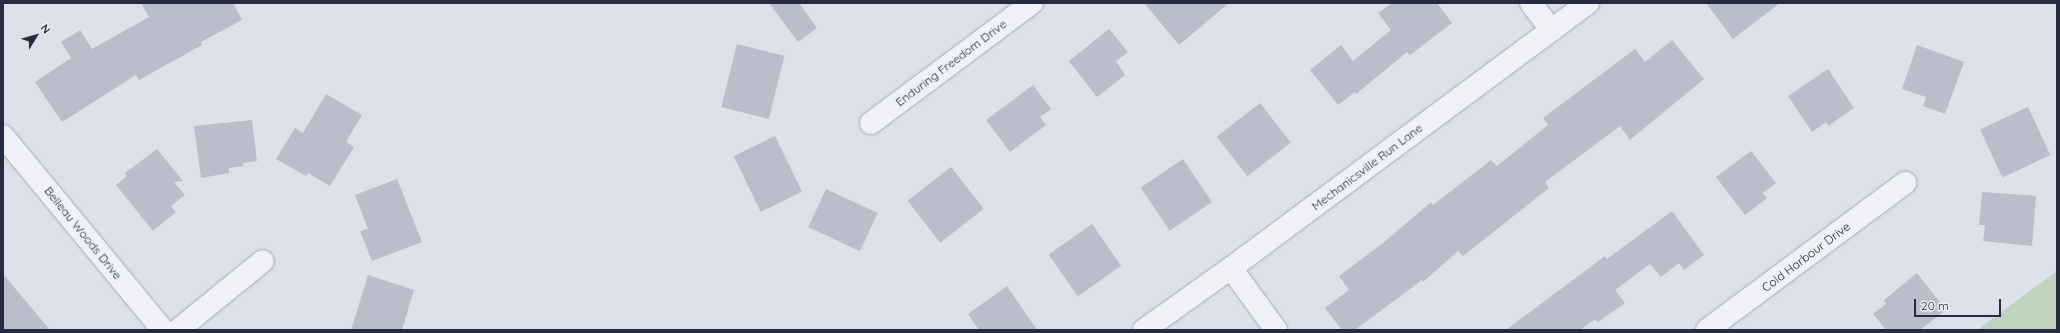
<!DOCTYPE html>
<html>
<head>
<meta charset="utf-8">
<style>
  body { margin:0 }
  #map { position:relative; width:2060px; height:333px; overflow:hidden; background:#dde0e8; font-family:Quicksand,sans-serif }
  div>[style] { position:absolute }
  .green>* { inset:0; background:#c0d3bd }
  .building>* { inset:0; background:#babecb; transform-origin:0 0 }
  .roads { filter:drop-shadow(0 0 1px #a6aab6) drop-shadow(0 0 1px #a6aab6) }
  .minor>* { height:22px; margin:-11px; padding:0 11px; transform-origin:11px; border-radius:11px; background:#f0f1f6 }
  span { translate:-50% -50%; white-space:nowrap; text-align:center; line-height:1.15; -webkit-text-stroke:3px #eceff6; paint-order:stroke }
  .street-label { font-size:12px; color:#252b40 }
  .frame { position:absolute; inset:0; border:4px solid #252b40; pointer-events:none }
  .north { position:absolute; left:16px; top:16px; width:40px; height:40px; -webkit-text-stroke:3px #eceff6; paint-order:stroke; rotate:53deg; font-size:11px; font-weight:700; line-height:16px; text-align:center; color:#252b40 }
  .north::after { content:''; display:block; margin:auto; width:14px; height:18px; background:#252b40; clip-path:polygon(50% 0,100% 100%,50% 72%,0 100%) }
  .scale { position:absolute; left:1914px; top:299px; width:87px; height:18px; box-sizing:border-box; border:2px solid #252b40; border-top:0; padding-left:5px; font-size:12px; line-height:14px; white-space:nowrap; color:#252b40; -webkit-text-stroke:3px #eceff6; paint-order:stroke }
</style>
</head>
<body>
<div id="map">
  <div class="green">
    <i style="clip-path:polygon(2057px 271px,2057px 330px,1977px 330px)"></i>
  </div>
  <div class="building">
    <i style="clip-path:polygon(141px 3px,233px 3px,242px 20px,201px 42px,202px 45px,139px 80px,136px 75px,62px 122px,35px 82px,71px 58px,61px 42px,80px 30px,92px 49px,149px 17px)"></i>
    <i style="clip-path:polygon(769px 3px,799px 3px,817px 28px,798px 42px)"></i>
    <i style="clip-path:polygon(1144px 3px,1229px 3px,1179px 45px)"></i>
    <i style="clip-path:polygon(1392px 3px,1437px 3px,1452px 23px,1410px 55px,1407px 52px,1356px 94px,1355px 92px,1338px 105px,1310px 70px,1341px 45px,1353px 61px,1391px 30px,1378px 13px)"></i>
    <i style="clip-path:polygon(1706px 3px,1780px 3px,1733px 39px)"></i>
    <i style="clip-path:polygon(1109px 29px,1128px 52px,1116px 61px,1125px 75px,1097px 97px,1069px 61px)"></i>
    <i style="clip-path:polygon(1672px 40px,1704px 79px,1630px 140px,1620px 126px,1545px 182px,1549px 188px,1463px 256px,1458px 251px,1423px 282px,1422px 280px,1355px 330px,1342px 330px,1325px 308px,1349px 290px,1339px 276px,1383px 243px,1431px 202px,1433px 205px,1491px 160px,1497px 166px,1548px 125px,1543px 118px,1635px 49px,1645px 62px)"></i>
    <i style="left:737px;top:44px;width:49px;height:65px;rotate:14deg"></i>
    <i style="clip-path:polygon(1917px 45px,1964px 62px,1945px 114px,1923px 106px,1926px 97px,1902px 89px)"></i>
    <i style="clip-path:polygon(1828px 69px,1854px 108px,1828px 126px,1826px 122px,1812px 132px,1788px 96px)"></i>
    <i style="clip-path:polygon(1033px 85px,1051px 109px,1040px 117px,1046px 125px,1010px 152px,986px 120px)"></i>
    <i style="clip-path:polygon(326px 94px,362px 115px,346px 142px,354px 147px,330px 186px,308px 173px,306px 176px,276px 159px,295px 128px,303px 133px)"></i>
    <i style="left:1260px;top:103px;width:50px;height:55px;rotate:52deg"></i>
    <i style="left:2028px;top:107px;width:53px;height:53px;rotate:65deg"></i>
    <i style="clip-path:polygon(252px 120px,257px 161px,243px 163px,243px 166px,229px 168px,229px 173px,201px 178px,194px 126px)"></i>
    <i style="left:775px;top:136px;width:62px;height:46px;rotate:64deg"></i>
    <i style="clip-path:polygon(157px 149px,183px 181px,174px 182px,185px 195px,171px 206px,176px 212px,153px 231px,116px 185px,127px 176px,125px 173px)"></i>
    <i style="clip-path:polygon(1751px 151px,1776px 183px,1763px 193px,1767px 198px,1745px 215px,1716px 177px)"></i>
    <i style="left:1183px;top:159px;width:52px;height:51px;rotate:56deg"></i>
    <i style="left:951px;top:167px;width:53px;height:55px;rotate:52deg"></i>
    <i style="clip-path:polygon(397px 179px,422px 242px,372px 261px,360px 231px,368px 229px,355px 195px)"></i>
    <i style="left:826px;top:189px;width:57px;height:42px;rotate:25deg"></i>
    <i style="clip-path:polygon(1982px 192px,2036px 196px,2032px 246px,1983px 241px,1985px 225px,1979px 225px)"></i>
    <i style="clip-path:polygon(1672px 211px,1704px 255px,1684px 270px,1679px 263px,1661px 277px,1650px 264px,1615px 290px,1625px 303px,1598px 322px,1595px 319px,1580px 330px,1506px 330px,1605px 256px,1607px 259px)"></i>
    <i style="left:1092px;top:224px;width:51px;height:53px;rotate:55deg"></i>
    <i style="clip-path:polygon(1917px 273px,1946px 310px,1920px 330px,1886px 330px,1873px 314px,1886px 304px,1884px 300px)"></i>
    <i style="clip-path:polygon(3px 274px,50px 330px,3px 330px)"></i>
    <i style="clip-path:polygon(368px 275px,414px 290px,402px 330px,351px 330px)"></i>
    <i style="clip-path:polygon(1007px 286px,1037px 330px,979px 330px,968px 314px)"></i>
  </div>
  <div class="roads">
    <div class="minor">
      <i style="left:1531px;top:3px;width:34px;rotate:53deg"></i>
      <i style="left:871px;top:123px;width:201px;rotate:-36.7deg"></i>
      <i style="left:3px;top:136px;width:251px;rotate:50.5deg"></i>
      <i style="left:1231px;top:268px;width:77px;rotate:54deg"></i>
      <i style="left:178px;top:330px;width:109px;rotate:-39.1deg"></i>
      <i style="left:1144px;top:330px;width:107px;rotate:-35.5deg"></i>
      <i style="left:1231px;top:268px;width:445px;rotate:-36.6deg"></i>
      <i style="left:1707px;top:330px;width:247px;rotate:-36.6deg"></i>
    </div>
  </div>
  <div class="street-label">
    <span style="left:951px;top:63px;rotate:-37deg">Enduring Freedom Drive</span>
    <span style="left:1367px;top:167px;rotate:-37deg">Mechanicsville Run Lane</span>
    <span style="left:83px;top:233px;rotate:51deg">Belleau Woods Drive</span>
    <span style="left:1806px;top:257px;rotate:-37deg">Cold Harbour Drive</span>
  </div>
  <div class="frame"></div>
  <div class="north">N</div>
  <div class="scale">20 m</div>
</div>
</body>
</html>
